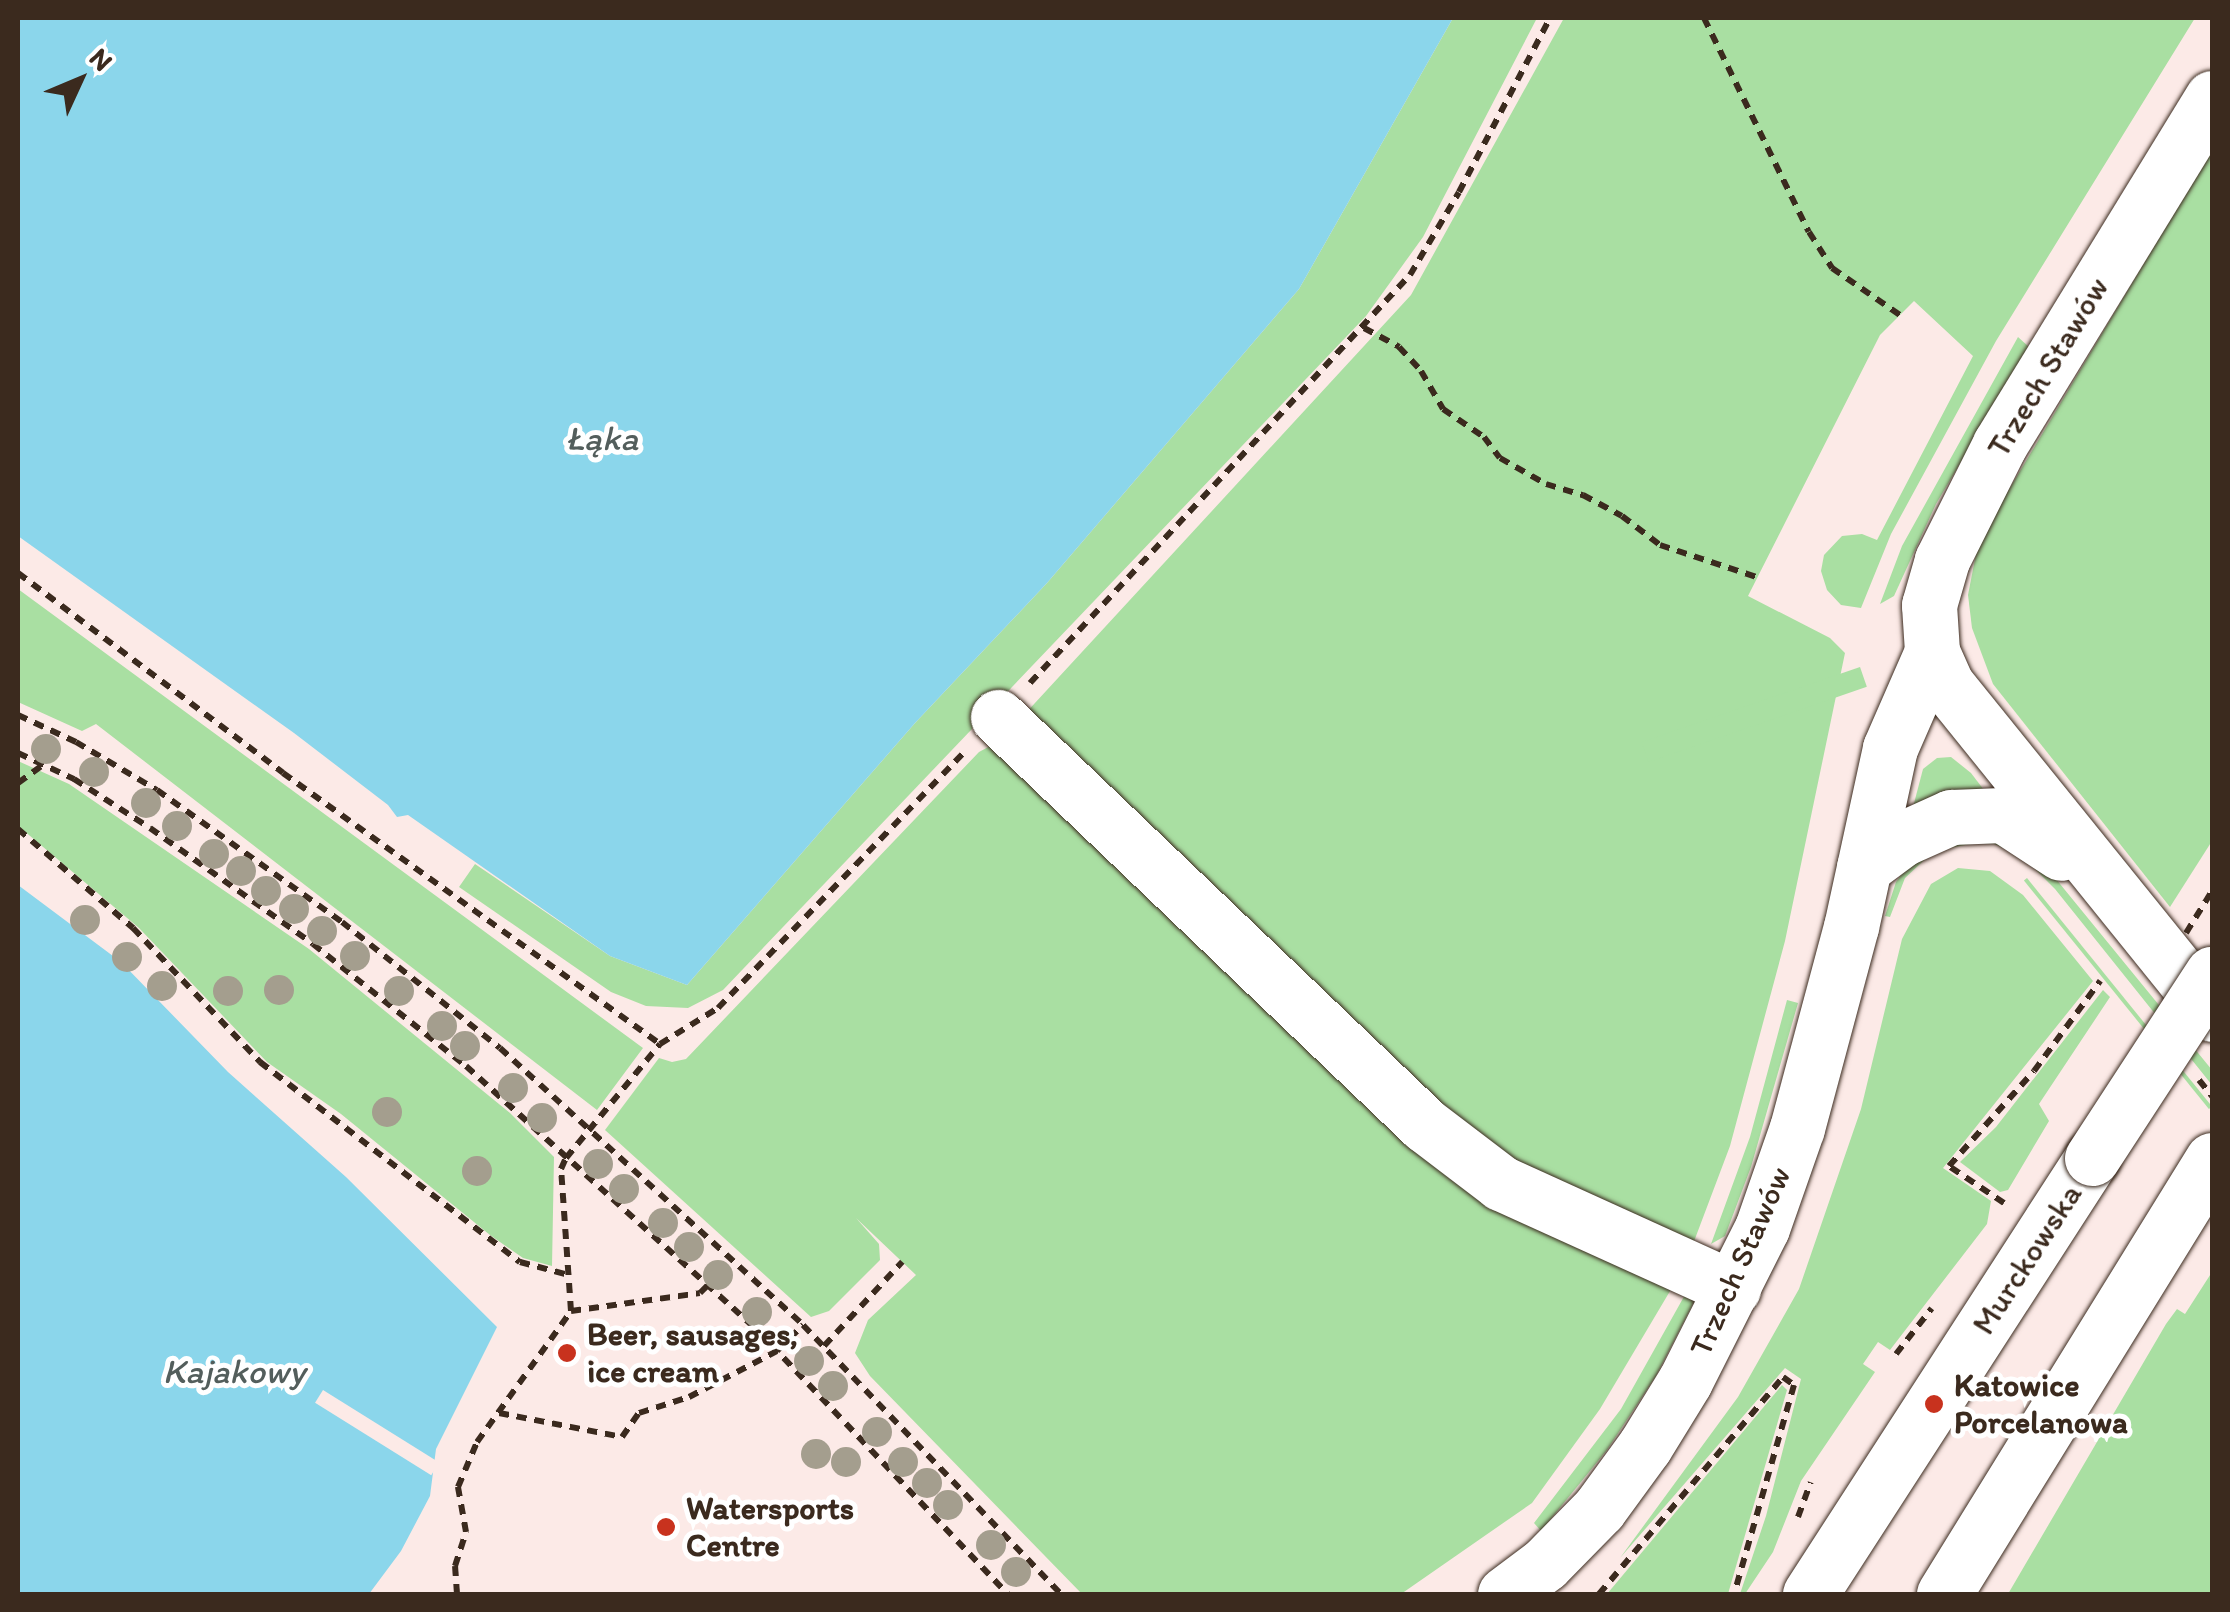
<!DOCTYPE html>
<html>
<head>
<meta charset="utf-8">
<style>
  body { margin:0 }
  #map { position:relative; width:2230px; height:1612px; overflow:hidden; background:#fceae7; font-family:Itim,sans-serif }
  div>[style] { position:absolute }
  .green>* { inset:0; background:#a9dfa2; transform-origin:0 0 }
  .water>* { inset:0; background:#8bd6eb }
  .pier>* { inset:0; background:#fceae7; transform-origin:0 0 }
  .path>* { height:6px; margin-top:-3px; transform-origin:0; background:repeating-linear-gradient(90deg,#3b2a1e 0 10px,transparent 0 18px) }
  .roads { filter:drop-shadow(0 0 2px #3b2a1e) drop-shadow(0 0 2px #3b2a1e) }
  .minor>* { height:55px; margin:-27.5px; padding:0 27.5px; transform-origin:27.5px; border-radius:27.5px; background:#fff }
  .highway>* { height:55px; margin:-27.5px; padding:0 27.5px; transform-origin:27.5px; border-radius:27.5px; background:#fff }
  .path-bridge>* { height:6px; margin-top:-3px; transform-origin:0; background:repeating-linear-gradient(90deg,#3b2a1e 0 10px,transparent 0 18px) }
  .bridges { filter:drop-shadow(0 0 2px #3b2a1e) drop-shadow(0 0 2px #3b2a1e) }
  .highway-bridge>* { height:55px; margin:-27.5px; padding:0 27.5px; transform-origin:27.5px; border-radius:27.5px; background:#fff }
  .trees>* { width:30px; height:30px; margin:-15px; border-radius:50%; background:#a49e8e }
  .dots>* { width:28px; height:28px; translate:-50% -50%; box-sizing:border-box; border:5px solid #fff; border-radius:50% }
  span { translate:-50% -50%; white-space:nowrap; text-align:center; line-height:1.15; -webkit-text-stroke:10px #fff; paint-order:stroke }
  .street-label { font-size:32px; color:#3b2a1e }
  .poi-label { font-size:32px; color:#3b2a1e; font-weight:700 }
  .left { translate:0 -50%; text-align:left }
  .water-label { font-size:35px; color:#535e5c; font-style:italic }
  .frame { position:absolute; inset:0; border:20px solid #3b2a1e; pointer-events:none }
  .north { position:absolute; left:30px; top:30px; width:100px; height:100px; -webkit-text-stroke:8px #fff; paint-order:stroke; rotate:46deg; font-size:28px; font-weight:700; line-height:40px; text-align:center; color:#3b2a1e }
  .north::after { content:''; display:block; margin:auto; width:35px; height:45px; background:#3b2a1e; clip-path:polygon(50% 0,100% 100%,50% 72%,0 100%) }
</style>
</head>
<body>
<div id="map">
  <div class="green">
    <i style="clip-path:polygon(1453px 18px,1537px 18px,1423px 237px,1366px 316px,723px 990px,688px 1008px,646px 1006px,611px 992px,459px 887px,475px 864px,610px 956px,687px 985px,915px 723px,1047px 583px,1299px 289px)"></i>
    <i style="clip-path:polygon(1564px 18px,2195px 18px,1996px 341px,1891px 534px,1861px 608px,1841px 605px,1827px 590px,1821px 571px,1824px 555px,1842px 536px,1862px 534px,1877px 540px,1973px 356px,1914px 301px,1880px 335px,1748px 596px,1830px 638px,1845px 653px,1785px 941px,1730px 1146px,1690px 1252px,1520px 1181px,1023px 716px,1411px 295px)"></i>
    <i style="clip-path:polygon(2212px 149px,2212px 841px,2170px 907px,1993px 684px,1972px 628px,1968px 595px,1976px 554px,1989px 523px)"></i>
    <i style="clip-path:polygon(2018px 337px,2029px 347px,1936px 504px,1894px 596px,1880px 604px,1902px 546px)"></i>
    <i style="clip-path:polygon(18px 589px,643px 1048px,597px 1110px,96px 724px,82px 731px,18px 702px)"></i>
    <i style="left:1860px;top:667px;width:21px;height:231px;rotate:71deg"></i>
    <i style="clip-path:polygon(992px 745px,1304px 1022px,1676px 1281px,1600px 1409px,1532px 1503px,1401px 1594px,1082px 1594px,870px 1376px,855px 1353px,868px 1320px,916px 1275px,856px 1218px,879px 1244px,880px 1260px,829px 1311px,811px 1317px,605px 1130px,659px 1058px,672px 1062px,686px 1059px,979px 752px)"></i>
    <i style="clip-path:polygon(1951px 757px,1971px 773px,1987px 794px,1912px 811px,1923px 769px,1937px 758px)"></i>
    <i style="clip-path:polygon(18px 761px,69px 784px,309px 949px,510px 1113px,554px 1157px,552px 1266px,523px 1258px,490px 1235px,341px 1114px,267px 1062px,139px 928px,23px 830px,18px 834px)"></i>
    <i style="clip-path:polygon(1972px 831px,2017px 840px,2038px 857px,2212px 1070px,2212px 1085px,2055px 889px,2022px 856px,1994px 844px,1976px 843px,1934px 851px,1905px 878px,1890px 917px,1885px 916px,1896px 882px,1914px 858px,1945px 838px)"></i>
    <i style="clip-path:polygon(1958px 868px,1990px 871px,2023px 895px,2093px 981px,1943px 1168px,1991px 1201px,1987px 1224px,1890px 1350px,1878px 1342px,1863px 1364px,1875px 1372px,1801px 1481px,1773px 1552px,1745px 1594px,1740px 1594px,1766px 1516px,1801px 1379px,1785px 1368px,1620px 1558px,1738px 1397px,1799px 1289px,1861px 1109px,1902px 939px,1931px 884px)"></i>
    <i style="left:2027px;top:878px;width:294px;height:4px;rotate:51deg"></i>
    <i style="clip-path:polygon(2103px 990px,2110px 997px,2039px 1104px,2049px 1121px,2008px 1190px,2000px 1192px,1960px 1162px,1996px 1127px)"></i>
    <i style="clip-path:polygon(1787px 1000px,1798px 1003px,1751px 1167px,1725px 1236px,1711px 1244px,1750px 1137px)"></i>
    <i style="clip-path:polygon(2212px 1272px,2212px 1594px,2008px 1594px,2166px 1324px,2177px 1309px,2185px 1314px)"></i>
    <i style="clip-path:polygon(1686px 1293px,1695px 1300px,1656px 1376px,1607px 1450px,1541px 1531px,1534px 1523px,1621px 1409px)"></i>
    <i style="clip-path:polygon(1782px 1385px,1787px 1390px,1728px 1594px,1607px 1594px)"></i>
  </div>
  <div class="water">
    <i style="clip-path:polygon(18px 18px,1453px 18px,1299px 289px,1047px 583px,915px 723px,687px 985px,610px 956px,408px 815px,397px 817px,388px 805px,294px 733px,18px 536px)"></i>
    <i style="clip-path:polygon(18px 885px,121px 962px,228px 1072px,346px 1177px,497px 1327px,436px 1449px,430px 1496px,401px 1551px,369px 1594px,18px 1594px)"></i>
  </div>
  <div class="pier">
    <i style="left:323px;top:1390px;width:137px;height:15px;rotate:32deg"></i>
  </div>
  <div class="path">
    <i style="left:1704px;top:18px;width:238px;rotate:63.9deg"></i>
    <i style="left:1809px;top:232px;width:43px;rotate:57.4deg"></i>
    <i style="left:1832px;top:268px;width:83px;rotate:34.7deg"></i>
    <i style="left:1364px;top:328px;width:40px;rotate:28deg"></i>
    <i style="left:1399px;top:347px;width:33px;rotate:47deg"></i>
    <i style="left:1421px;top:371px;width:44px;rotate:59.9deg"></i>
    <i style="left:1443px;top:409px;width:50px;rotate:34.3deg"></i>
    <i style="left:1484px;top:437px;width:26px;rotate:53deg"></i>
    <i style="left:1500px;top:458px;width:53px;rotate:29.5deg"></i>
    <i style="left:1546px;top:484px;width:39px;rotate:17deg"></i>
    <i style="left:1583px;top:495px;width:44px;rotate:28.3deg"></i>
    <i style="left:1622px;top:516px;width:48px;rotate:37.3deg"></i>
    <i style="left:1660px;top:545px;width:102px;rotate:18.3deg"></i>
    <i style="left:18px;top:573px;width:332px;rotate:37deg"></i>
    <i style="left:283px;top:773px;width:464px;rotate:35.7deg"></i>
    <i style="left:1030px;top:683px;width:558px;rotate:-47.04deg"></i>
    <i style="left:1410px;top:275px;width:96px;rotate:-59.4deg"></i>
    <i style="left:1459px;top:192px;width:196px;rotate:-62.4deg"></i>
    <i style="left:18px;top:715px;width:64px;rotate:25deg"></i>
    <i style="left:76px;top:742px;width:94px;rotate:30.7deg"></i>
    <i style="left:157px;top:790px;width:227px;rotate:35.5deg"></i>
    <i style="left:342px;top:922px;width:202px;rotate:38.6deg"></i>
    <i style="left:500px;top:1048px;width:411px;rotate:42.4deg"></i>
    <i style="left:803px;top:1325px;width:373px;rotate:46.2deg"></i>
    <i style="left:18px;top:753px;width:62px;rotate:24.9deg"></i>
    <i style="left:74px;top:779px;width:90px;rotate:32.8deg"></i>
    <i style="left:150px;top:828px;width:200px;rotate:35.4deg"></i>
    <i style="left:313px;top:944px;width:196px;rotate:38.6deg"></i>
    <i style="left:466px;top:1066px;width:396px;rotate:42.2deg"></i>
    <i style="left:759px;top:1332px;width:361px;rotate:46.5deg"></i>
    <i style="left:18px;top:783px;width:31px;rotate:-36deg"></i>
    <i style="left:18px;top:829px;width:152px;rotate:40.7deg"></i>
    <i style="left:133px;top:928px;width:185px;rotate:46.5deg"></i>
    <i style="left:260px;top:1062px;width:328px;rotate:37.6deg"></i>
    <i style="left:520px;top:1262px;width:47px;rotate:14.9deg"></i>
    <i style="left:2199px;top:1080px;width:21px;rotate:51deg"></i>
    <i style="left:2004px;top:1203px;width:66px;rotate:-146.1deg"></i>
    <i style="left:1949px;top:1166px;width:127px;rotate:-48.2deg"></i>
    <i style="left:2034px;top:1071px;width:112px;rotate:-53.7deg"></i>
    <i style="left:571px;top:1311px;width:130px;rotate:-7.9deg"></i>
    <i style="left:700px;top:1293px;width:10px;rotate:-45deg"></i>
    <i style="left:824px;top:1346px;width:115px;rotate:-47.1deg"></i>
    <i style="left:1896px;top:1354px;width:58px;rotate:-52deg"></i>
    <i style="left:499px;top:1413px;width:125px;rotate:11deg"></i>
    <i style="left:622px;top:1437px;width:29px;rotate:-55deg"></i>
    <i style="left:639px;top:1413px;width:52px;rotate:-17.7deg"></i>
    <i style="left:689px;top:1397px;width:99px;rotate:-27.6deg"></i>
    <i style="left:777px;top:1351px;width:37px;rotate:-45deg"></i>
    <i style="left:1798px;top:1517px;width:37px;rotate:-70deg"></i>
    <i style="left:457px;top:1594px;width:28px;rotate:-94deg"></i>
    <i style="left:455px;top:1566px;width:36px;rotate:-72deg"></i>
    <i style="left:466px;top:1532px;width:46px;rotate:-100.1deg"></i>
    <i style="left:458px;top:1487px;width:49px;rotate:-67.1deg"></i>
    <i style="left:477px;top:1442px;width:161px;rotate:-54.3deg"></i>
    <i style="left:571px;top:1311px;width:142px;rotate:-94deg"></i>
    <i style="left:561px;top:1169px;width:12px;rotate:-66deg"></i>
    <i style="left:566px;top:1158px;width:148px;rotate:-50.5deg"></i>
    <i style="left:660px;top:1044px;width:68px;rotate:-31.8deg"></i>
    <i style="left:718px;top:1008px;width:358px;rotate:-46.1deg"></i>
    <i style="left:1599px;top:1594px;width:285px;rotate:-49.7deg"></i>
    <i style="left:1783px;top:1377px;width:14px;rotate:36deg"></i>
    <i style="left:1794px;top:1385px;width:217px;rotate:106deg"></i>
  </div>
  <div class="roads">
    <div class="minor">
      <i style="left:2212px;top:98px;width:406px;rotate:121.5deg"></i>
      <i style="left:2000px;top:444px;width:130px;rotate:116.6deg"></i>
      <i style="left:1942px;top:560px;width:47px;rotate:106.1deg"></i>
      <i style="left:1929px;top:605px;width:47px;rotate:86.3deg"></i>
      <i style="left:1932px;top:652px;width:35px;rotate:66deg"></i>
      <i style="left:1946px;top:684px;width:424px;rotate:51.1deg"></i>
      <i style="left:998px;top:717px;width:591px;rotate:43.7deg"></i>
      <i style="left:1425px;top:1125px;width:96px;rotate:37.3deg"></i>
      <i style="left:1501px;top:1183px;width:255px;rotate:24.4deg"></i>
      <i style="left:1864px;top:867px;width:47px;rotate:-36.4deg"></i>
      <i style="left:1902px;top:839px;width:54px;rotate:-24.2deg"></i>
      <i style="left:1951px;top:817px;width:52px;rotate:-2.2deg"></i>
      <i style="left:2003px;top:815px;width:69px;rotate:33.2deg"></i>
      <i style="left:1505px;top:1594px;width:50px;rotate:-36.9deg"></i>
      <i style="left:1545px;top:1564px;width:77px;rotate:-45.5deg"></i>
      <i style="left:1599px;top:1509px;width:78px;rotate:-53.9deg"></i>
      <i style="left:1645px;top:1446px;width:76px;rotate:-58.4deg"></i>
      <i style="left:1685px;top:1381px;width:171px;rotate:-63.3deg"></i>
      <i style="left:1762px;top:1228px;width:106px;rotate:-70.7deg"></i>
      <i style="left:1797px;top:1128px;width:208px;rotate:-75deg"></i>
      <i style="left:1851px;top:927px;width:183px;rotate:-77.7deg"></i>
      <i style="left:1890px;top:748px;width:105px;rotate:-66.4deg"></i>
    </div>
    <div class="highway">
      <i style="left:1810px;top:1594px;width:519px;rotate:-57.11deg"></i>
      <i style="left:1944px;top:1594px;width:510px;rotate:-58.3deg"></i>
    </div>
  </div>
  <div class="path-bridge">
    <i style="left:2186px;top:933px;width:49px;rotate:-58.2deg"></i>
  </div>
  <div class="bridges">
    <div class="highway-bridge">
      <i style="left:2092px;top:1158px;width:220px;rotate:-56.9deg"></i>
    </div>
  </div>
  <div class="trees">
    <i style="left:46px;top:749px"></i>
    <i style="left:94px;top:772px"></i>
    <i style="left:146px;top:803px"></i>
    <i style="left:177px;top:826px"></i>
    <i style="left:214px;top:854px"></i>
    <i style="left:241px;top:871px"></i>
    <i style="left:266px;top:891px"></i>
    <i style="left:294px;top:909px"></i>
    <i style="left:85px;top:920px"></i>
    <i style="left:322px;top:931px"></i>
    <i style="left:355px;top:956px"></i>
    <i style="left:127px;top:957px"></i>
    <i style="left:162px;top:986px"></i>
    <i style="left:279px;top:990px"></i>
    <i style="left:228px;top:991px"></i>
    <i style="left:399px;top:991px"></i>
    <i style="left:442px;top:1026px"></i>
    <i style="left:465px;top:1046px"></i>
    <i style="left:513px;top:1088px"></i>
    <i style="left:387px;top:1112px"></i>
    <i style="left:542px;top:1118px"></i>
    <i style="left:598px;top:1164px"></i>
    <i style="left:477px;top:1171px"></i>
    <i style="left:624px;top:1189px"></i>
    <i style="left:663px;top:1223px"></i>
    <i style="left:689px;top:1247px"></i>
    <i style="left:718px;top:1275px"></i>
    <i style="left:757px;top:1312px"></i>
    <i style="left:809px;top:1361px"></i>
    <i style="left:833px;top:1386px"></i>
    <i style="left:877px;top:1432px"></i>
    <i style="left:816px;top:1454px"></i>
    <i style="left:846px;top:1462px"></i>
    <i style="left:903px;top:1462px"></i>
    <i style="left:927px;top:1483px"></i>
    <i style="left:948px;top:1505px"></i>
    <i style="left:991px;top:1545px"></i>
    <i style="left:1016px;top:1572px"></i>
  </div>
  <div class="dots">
    <i style="left:567px;top:1353px;background:#c8321e"></i>
    <i style="left:1934px;top:1404px;background:#c8321e"></i>
    <i style="left:666px;top:1527px;background:#c8321e"></i>
  </div>
  <div class="street-label">
    <span style="left:2048px;top:367px;rotate:-59deg">Trzech Stawów</span>
    <span style="left:2027px;top:1259px;rotate:-57deg">Murckowska</span>
    <span style="left:1740px;top:1261px;rotate:-66deg">Trzech Stawów</span>
  </div>
  <div class="poi-label">
    <span class="left" style="left:587px;top:1353px">Beer, sausages,<br>ice cream</span>
    <span class="left" style="left:1954px;top:1404px">Katowice<br>Porcelanowa</span>
    <span class="left" style="left:686px;top:1527px">Watersports<br>Centre</span>
  </div>
  <div class="water-label">
    <span style="left:602px;top:438px">Łąka</span>
    <span style="left:234px;top:1371px">Kajakowy</span>
  </div>
  <div class="frame"></div>
  <div class="north">N</div>
</div>
</body>
</html>
